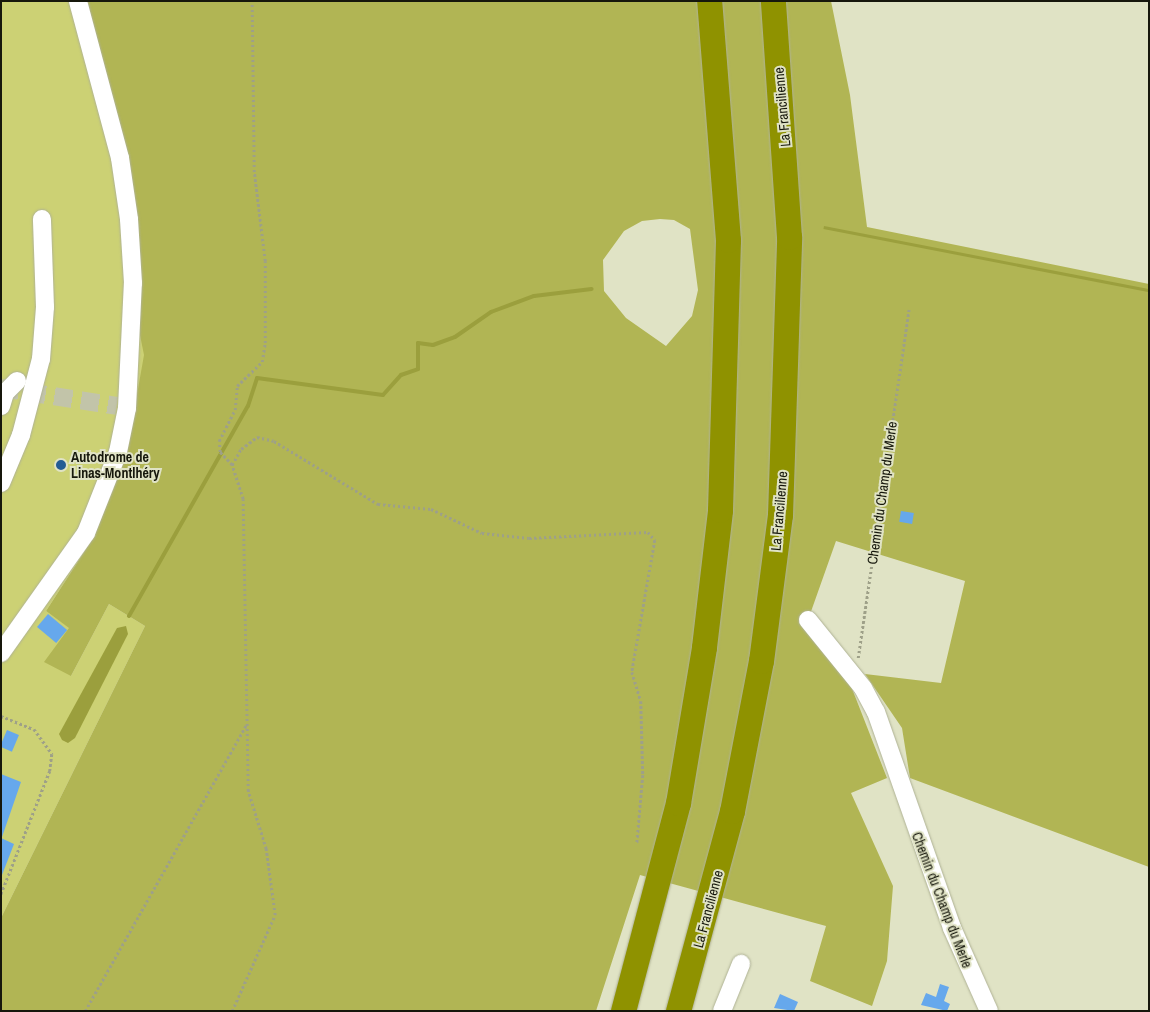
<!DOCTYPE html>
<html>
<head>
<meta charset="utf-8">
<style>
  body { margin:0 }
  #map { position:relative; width:1150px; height:1012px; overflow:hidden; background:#e0e3c5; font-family:"Archivo Narrow",sans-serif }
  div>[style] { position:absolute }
  .green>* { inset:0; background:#ccd174 }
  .forest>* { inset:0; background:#b1b554 }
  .water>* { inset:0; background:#9b9f3d; transform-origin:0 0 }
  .stream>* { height:4px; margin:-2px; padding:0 2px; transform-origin:2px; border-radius:2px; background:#9b9f3d }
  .building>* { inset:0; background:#66a8ec; transform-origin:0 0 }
  .minor-tunnel>* { height:18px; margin-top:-9px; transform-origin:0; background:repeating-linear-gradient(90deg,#c2c4a9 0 18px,transparent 0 27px) }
  .path>* { height:2.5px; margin-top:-1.25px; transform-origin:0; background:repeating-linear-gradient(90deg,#9ea088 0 2.5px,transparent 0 5px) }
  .roads { filter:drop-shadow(0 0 1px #afb295) drop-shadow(0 0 1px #afb295) }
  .minor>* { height:18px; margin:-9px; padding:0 9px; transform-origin:9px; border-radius:9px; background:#fff }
  .highway>* { height:25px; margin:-12.5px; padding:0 12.5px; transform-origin:12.5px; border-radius:12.5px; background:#8f9200 }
  .dots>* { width:14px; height:14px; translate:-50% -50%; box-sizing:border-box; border:2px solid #e0e3c5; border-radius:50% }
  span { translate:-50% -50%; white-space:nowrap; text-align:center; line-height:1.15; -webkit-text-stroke:4px #e0e3c5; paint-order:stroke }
  .street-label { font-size:14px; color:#16170c }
  .poi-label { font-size:14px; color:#16170c; font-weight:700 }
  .left { translate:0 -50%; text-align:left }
  .frame { position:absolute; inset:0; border:2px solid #16170c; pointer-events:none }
</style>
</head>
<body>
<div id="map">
  <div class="green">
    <i style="clip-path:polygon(1px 1px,250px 1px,113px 490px,93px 538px,46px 611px,70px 628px,71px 676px,109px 604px,145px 626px,1px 918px)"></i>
  </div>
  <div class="forest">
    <i style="clip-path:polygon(evenodd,81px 1px,831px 1px,850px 95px,867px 227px,1149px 284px,1149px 867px,910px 778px,902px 728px,865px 674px,941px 683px,965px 581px,836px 541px,808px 620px,851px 686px,887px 778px,851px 793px,893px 886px,887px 961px,872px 1006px,810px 981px,826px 926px,640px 875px,596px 1011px,1px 1011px,1px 918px,145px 626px,109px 604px,71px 676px,44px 662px,69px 628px,46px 611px,93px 538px,113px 490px,129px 440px,144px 355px,139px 330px,139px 272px,81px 1px,660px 219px,674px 220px,690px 229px,698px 290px,692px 316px,666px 346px,626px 318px,604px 291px,603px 260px,624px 231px,642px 221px,660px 219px)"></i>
  </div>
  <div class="water">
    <i style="left:824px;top:226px;width:332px;height:3px;rotate:11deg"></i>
    <i style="clip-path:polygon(126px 626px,128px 634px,75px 738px,68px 743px,62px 740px,59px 734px,117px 628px)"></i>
  </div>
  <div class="stream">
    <i style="left:129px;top:616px;width:241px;rotate:-60.5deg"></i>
    <i style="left:248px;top:406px;width:29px;rotate:-72deg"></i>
    <i style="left:257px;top:378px;width:127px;rotate:7.7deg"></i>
    <i style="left:383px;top:395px;width:27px;rotate:-48deg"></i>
    <i style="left:401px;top:375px;width:18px;rotate:-19deg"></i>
    <i style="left:418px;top:369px;width:26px;rotate:-90deg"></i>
    <i style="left:418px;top:343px;width:15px;rotate:8deg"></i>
    <i style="left:433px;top:345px;width:23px;rotate:-20deg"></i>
    <i style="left:455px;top:337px;width:44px;rotate:-34.8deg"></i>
    <i style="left:491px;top:312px;width:46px;rotate:-20.4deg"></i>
    <i style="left:534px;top:296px;width:58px;rotate:-6.9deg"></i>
  </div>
  <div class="building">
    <i style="left:901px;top:511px;width:13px;height:11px;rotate:9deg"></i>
    <i style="left:48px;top:614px;width:25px;height:17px;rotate:40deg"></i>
    <i style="left:7px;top:730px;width:13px;height:18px;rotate:23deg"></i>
    <i style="clip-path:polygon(1px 774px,21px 782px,2px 837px,1px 837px)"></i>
    <i style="clip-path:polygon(1px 838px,14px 844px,2px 875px,1px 875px)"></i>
    <i style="clip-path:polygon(940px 984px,949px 987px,944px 1001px,950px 1004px,947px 1011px,921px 1005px,926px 993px,936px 997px)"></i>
    <i style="clip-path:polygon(780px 994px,798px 1002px,794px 1011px,774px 1008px)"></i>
  </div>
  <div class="minor-tunnel">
    <i style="left:1px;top:388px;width:117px;rotate:8.8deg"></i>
  </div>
  <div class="path">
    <i style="left:232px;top:465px;width:18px;rotate:-61deg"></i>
    <i style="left:241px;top:449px;width:20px;rotate:-37deg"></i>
    <i style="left:257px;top:437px;width:17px;rotate:13deg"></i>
    <i style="left:274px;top:441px;width:122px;rotate:31.2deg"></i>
    <i style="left:378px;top:504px;width:53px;rotate:5.4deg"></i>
    <i style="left:431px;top:509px;width:56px;rotate:25.2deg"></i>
    <i style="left:482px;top:533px;width:47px;rotate:6.1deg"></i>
    <i style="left:529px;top:538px;width:119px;rotate:-2.9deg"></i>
    <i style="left:648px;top:532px;width:11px;rotate:49deg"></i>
    <i style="left:655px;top:540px;width:134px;rotate:99.9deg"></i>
    <i style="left:632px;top:672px;width:30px;rotate:73deg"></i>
    <i style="left:641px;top:701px;width:74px;rotate:88.5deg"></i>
    <i style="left:643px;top:775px;width:69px;rotate:95deg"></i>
    <i style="left:858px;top:658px;width:352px;rotate:-81.7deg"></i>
    <i style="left:1px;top:716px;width:35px;rotate:22deg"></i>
    <i style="left:34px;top:729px;width:31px;rotate:54deg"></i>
    <i style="left:52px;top:754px;width:17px;rotate:97deg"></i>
    <i style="left:50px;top:771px;width:133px;rotate:111.6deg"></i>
    <i style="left:85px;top:1011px;width:330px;rotate:-60.6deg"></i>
    <i style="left:232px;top:1011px;width:105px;rotate:-65.9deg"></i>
    <i style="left:275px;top:915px;width:67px;rotate:-97.8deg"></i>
    <i style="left:266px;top:849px;width:61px;rotate:-107.2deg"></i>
    <i style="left:248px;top:791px;width:292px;rotate:-91deg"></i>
    <i style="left:243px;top:499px;width:36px;rotate:-108deg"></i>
    <i style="left:232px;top:465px;width:18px;rotate:-133deg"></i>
    <i style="left:220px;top:452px;width:11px;rotate:-95deg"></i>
    <i style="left:219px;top:441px;width:35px;rotate:-63deg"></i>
    <i style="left:235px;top:410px;width:24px;rotate:-85deg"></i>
    <i style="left:237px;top:386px;width:35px;rotate:-44deg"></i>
    <i style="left:262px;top:362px;width:19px;rotate:-81deg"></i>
    <i style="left:265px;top:343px;width:82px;rotate:-90deg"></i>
    <i style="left:265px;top:261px;width:90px;rotate:-97deg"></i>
    <i style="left:254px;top:172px;width:171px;rotate:-90.7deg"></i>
  </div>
  <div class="roads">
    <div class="minor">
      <i style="left:1px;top:406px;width:14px;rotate:-73deg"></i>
      <i style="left:5px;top:393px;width:17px;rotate:-45deg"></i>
      <i style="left:1px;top:483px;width:52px;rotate:-67.4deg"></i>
      <i style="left:21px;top:435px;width:79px;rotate:-75.3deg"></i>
      <i style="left:41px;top:359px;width:52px;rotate:-85.6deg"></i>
      <i style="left:45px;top:307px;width:88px;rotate:-92deg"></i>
      <i style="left:808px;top:620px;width:87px;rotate:51deg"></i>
      <i style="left:863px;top:688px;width:27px;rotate:62deg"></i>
      <i style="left:876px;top:712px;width:229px;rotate:70.6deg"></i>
      <i style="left:952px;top:928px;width:91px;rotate:66deg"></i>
      <i style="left:1px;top:653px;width:147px;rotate:-54.7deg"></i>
      <i style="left:86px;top:533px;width:87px;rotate:-68.4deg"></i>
      <i style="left:118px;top:452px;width:45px;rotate:-78.4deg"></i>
      <i style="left:127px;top:408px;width:125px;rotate:-87.3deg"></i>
      <i style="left:133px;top:283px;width:64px;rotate:-93.6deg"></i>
      <i style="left:129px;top:219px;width:62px;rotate:-98.4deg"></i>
      <i style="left:120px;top:158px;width:163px;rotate:-105deg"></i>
      <i style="left:722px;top:1011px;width:51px;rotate:-68deg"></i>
    </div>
    <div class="highway">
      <i style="left:623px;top:1011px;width:215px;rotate:-75.2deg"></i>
      <i style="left:678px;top:803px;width:158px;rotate:-80.5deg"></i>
      <i style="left:704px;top:647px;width:138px;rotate:-83.3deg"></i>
      <i style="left:720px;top:510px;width:270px;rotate:-88.3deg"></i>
      <i style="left:728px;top:240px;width:240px;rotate:-94.5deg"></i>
      <i style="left:678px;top:1011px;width:207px;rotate:-74.9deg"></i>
      <i style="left:732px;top:811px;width:153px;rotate:-79.1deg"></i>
      <i style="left:761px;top:661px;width:147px;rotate:-82.6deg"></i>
      <i style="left:780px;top:515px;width:278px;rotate:-88.1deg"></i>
      <i style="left:789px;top:237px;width:237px;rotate:-93.9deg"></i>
    </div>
  </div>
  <div class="dots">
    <i style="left:61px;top:465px;background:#235c94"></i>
  </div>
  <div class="street-label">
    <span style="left:782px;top:107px;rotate:-95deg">La Francilienne</span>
    <span style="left:882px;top:493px;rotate:-82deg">Chemin du Champ du Merle</span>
    <span style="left:779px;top:511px;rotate:-85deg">La Francilienne</span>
    <span style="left:942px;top:900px;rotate:69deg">Chemin du Champ du Merle</span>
    <span style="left:708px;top:909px;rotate:-75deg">La Francilienne</span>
  </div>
  <div class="poi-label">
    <span class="left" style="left:71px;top:465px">Autodrome de<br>Linas-Montlhéry</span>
  </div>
  <div class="frame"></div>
</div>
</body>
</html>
